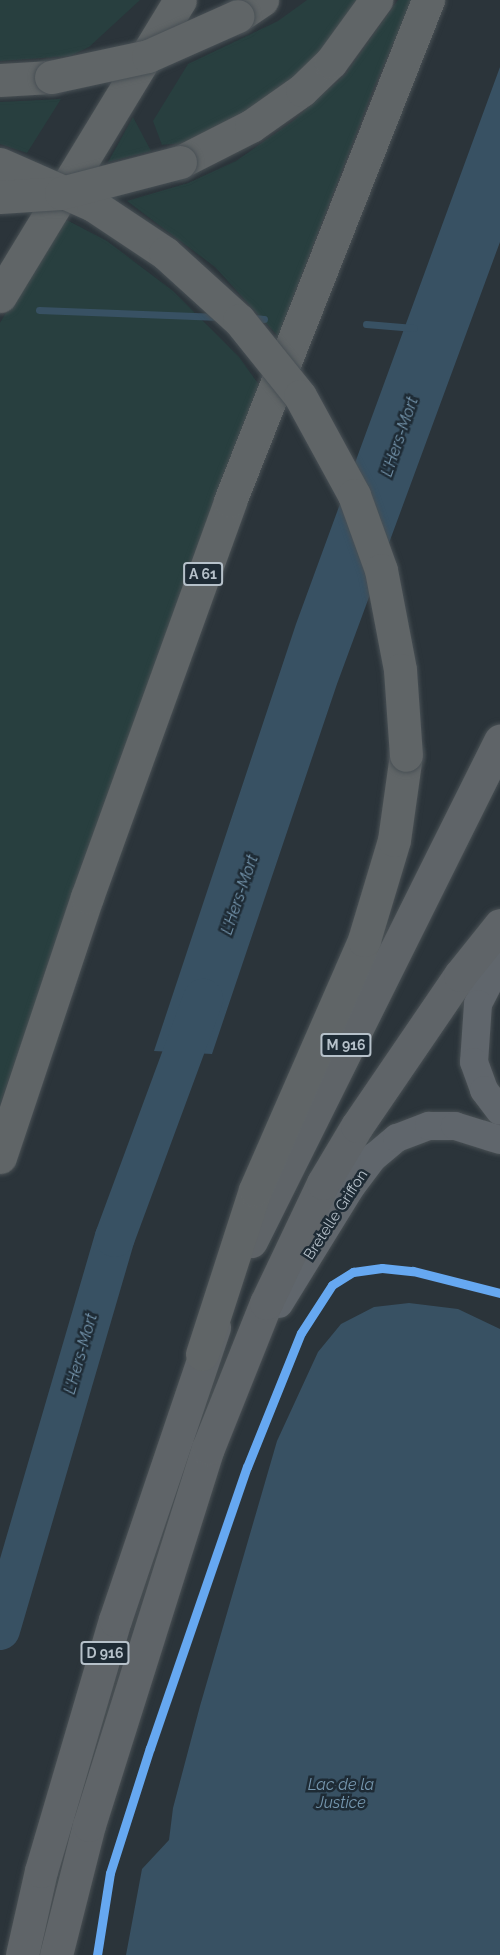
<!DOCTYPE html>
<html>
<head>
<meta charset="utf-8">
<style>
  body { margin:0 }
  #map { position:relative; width:500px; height:1955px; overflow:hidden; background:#2b343a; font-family:Raleway,sans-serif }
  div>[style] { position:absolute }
  .green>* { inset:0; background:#283f3f }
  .water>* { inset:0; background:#385163 }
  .stream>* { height:7px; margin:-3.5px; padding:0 3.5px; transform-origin:3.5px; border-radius:3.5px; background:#385163 }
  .river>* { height:40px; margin:-20px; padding:0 20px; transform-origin:20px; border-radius:20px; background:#385163 }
  .roads { filter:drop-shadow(0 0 2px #495054) drop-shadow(0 0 2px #495054) }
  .secondary>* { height:28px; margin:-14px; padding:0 14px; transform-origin:14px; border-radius:14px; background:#60666c }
  .trunk>* { height:33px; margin:-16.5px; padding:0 16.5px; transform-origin:16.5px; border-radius:16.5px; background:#5f6468 }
  .motorway>* { height:33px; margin:-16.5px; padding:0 16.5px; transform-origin:16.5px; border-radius:16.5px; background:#606567 }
  .bridges { filter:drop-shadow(0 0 2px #485055) drop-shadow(0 0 2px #485055) }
  .motorway-bridge>* { height:33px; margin:-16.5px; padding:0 16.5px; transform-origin:16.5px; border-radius:16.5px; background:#606567 }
  .cycleway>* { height:9px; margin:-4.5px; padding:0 4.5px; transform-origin:4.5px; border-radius:4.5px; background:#66a8f1 }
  span { translate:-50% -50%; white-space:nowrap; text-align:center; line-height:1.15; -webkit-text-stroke:5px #1e2b35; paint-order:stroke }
  .shield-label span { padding:2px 4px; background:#1e2b35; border:2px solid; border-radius:4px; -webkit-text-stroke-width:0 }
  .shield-label { font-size:14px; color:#b6c1ca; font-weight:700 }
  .street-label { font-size:15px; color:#b6c1ca }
  .water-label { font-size:16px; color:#7596ae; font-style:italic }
</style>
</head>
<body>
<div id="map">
  <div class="green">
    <i style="clip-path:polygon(0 0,140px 0,89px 47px,70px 56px,0 61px)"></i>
    <i style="clip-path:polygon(307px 0,361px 0,348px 20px,279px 94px,193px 142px,162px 145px,153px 121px,188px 64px,278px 21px)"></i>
    <i style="clip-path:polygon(398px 0,412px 0,374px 87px,278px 336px,215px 267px,127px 201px,188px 183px,236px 161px,293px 121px,345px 75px)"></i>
    <i style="clip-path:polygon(61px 99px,27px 153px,0 144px,0 102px)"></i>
    <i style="clip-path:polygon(133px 117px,151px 151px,108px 162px)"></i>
    <i style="clip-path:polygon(61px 217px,107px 241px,173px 291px,239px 357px,260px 386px,150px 679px,0 1105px,0 323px)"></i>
  </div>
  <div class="water">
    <i style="clip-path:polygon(500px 67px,500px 242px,337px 684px,212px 1054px,154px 1051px,296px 624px)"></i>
    <i style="clip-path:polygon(409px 1303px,458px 1309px,500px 1329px,500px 1955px,126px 1955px,142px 1869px,169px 1840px,173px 1808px,200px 1706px,277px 1441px,318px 1352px,341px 1324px,374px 1307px)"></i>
  </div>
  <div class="stream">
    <i style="left:39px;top:310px;width:181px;rotate:2.2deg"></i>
    <i style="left:252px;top:318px;width:12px;rotate:5deg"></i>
    <i style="left:366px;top:324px;width:48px;rotate:4.8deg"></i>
  </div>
  <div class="river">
    <i style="left:0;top:1630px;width:409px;rotate:-73.7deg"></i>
    <i style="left:115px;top:1237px;width:254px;rotate:-69.7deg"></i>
  </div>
  <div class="roads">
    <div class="secondary">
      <i style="left:500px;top:961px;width:48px;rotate:117.1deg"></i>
      <i style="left:478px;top:1004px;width:58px;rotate:93.9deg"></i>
      <i style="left:474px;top:1062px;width:30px;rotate:70deg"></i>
      <i style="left:484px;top:1090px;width:26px;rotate:53deg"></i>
      <i style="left:279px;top:1304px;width:137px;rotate:-58.4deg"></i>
      <i style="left:351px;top:1187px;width:38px;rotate:-53deg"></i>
      <i style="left:374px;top:1157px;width:30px;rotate:-40deg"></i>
      <i style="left:397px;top:1138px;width:34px;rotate:-21deg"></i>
      <i style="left:429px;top:1126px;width:26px"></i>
      <i style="left:455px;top:1126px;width:47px;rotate:17.3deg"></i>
    </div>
    <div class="trunk">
      <i style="left:251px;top:1241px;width:559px;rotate:-63.53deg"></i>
      <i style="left:22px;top:1955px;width:86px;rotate:-77.3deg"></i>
      <i style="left:41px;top:1871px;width:262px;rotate:-73.6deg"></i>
      <i style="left:115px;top:1620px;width:309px;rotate:-71.3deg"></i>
      <i style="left:56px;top:1955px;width:134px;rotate:-75.8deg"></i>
      <i style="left:89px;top:1825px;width:395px;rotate:-72.5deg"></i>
      <i style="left:208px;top:1448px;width:156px;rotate:-68.2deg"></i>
      <i style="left:266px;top:1303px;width:133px;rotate:-64.6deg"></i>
      <i style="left:323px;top:1183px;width:66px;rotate:-59.2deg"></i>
      <i style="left:357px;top:1126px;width:183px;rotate:-55.7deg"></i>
      <i style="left:460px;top:975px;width:64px;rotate:-51.3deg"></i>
    </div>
    <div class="motorway">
      <i style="left:238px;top:16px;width:29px;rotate:-34deg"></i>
      <i style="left:0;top:80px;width:51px;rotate:-3.4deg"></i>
      <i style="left:180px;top:162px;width:80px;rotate:-26.9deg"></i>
      <i style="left:251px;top:126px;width:62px;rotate:-35.2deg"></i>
      <i style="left:302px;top:90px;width:40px;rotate:-44deg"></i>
      <i style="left:331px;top:62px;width:77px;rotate:-54deg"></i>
      <i style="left:0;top:296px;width:346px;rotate:-58.7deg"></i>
      <i style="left:0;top:1157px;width:274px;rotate:-71.5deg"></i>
      <i style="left:87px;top:897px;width:421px;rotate:-70.1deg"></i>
      <i style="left:230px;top:501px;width:539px;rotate:-68.44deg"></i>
      <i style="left:202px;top:1354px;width:172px;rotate:-72.1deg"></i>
      <i style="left:255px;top:1190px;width:273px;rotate:-66.4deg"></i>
      <i style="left:364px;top:940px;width:104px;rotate:-73.3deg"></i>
      <i style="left:394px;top:840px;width:86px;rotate:-82deg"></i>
    </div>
  </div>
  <div class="bridges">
    <div class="motorway-bridge">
      <i style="left:51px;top:77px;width:99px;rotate:-12.2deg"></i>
      <i style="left:148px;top:56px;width:98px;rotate:-24deg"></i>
      <i style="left:0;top:164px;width:102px;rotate:23.8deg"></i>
      <i style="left:93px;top:205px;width:87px;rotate:33.7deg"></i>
      <i style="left:165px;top:253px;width:100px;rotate:42.2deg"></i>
      <i style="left:239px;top:320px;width:97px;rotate:51.2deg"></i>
      <i style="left:300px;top:396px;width:113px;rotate:61.4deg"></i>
      <i style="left:354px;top:495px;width:80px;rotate:70.2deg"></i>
      <i style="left:381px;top:570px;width:102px;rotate:79.2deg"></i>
      <i style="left:400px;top:670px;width:85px;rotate:86deg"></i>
      <i style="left:0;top:197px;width:61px;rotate:-3.8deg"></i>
      <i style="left:61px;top:193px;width:123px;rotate:-14.6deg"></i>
    </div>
  </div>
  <div class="cycleway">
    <i style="left:97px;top:1955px;width:83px;rotate:-81deg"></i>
    <i style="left:110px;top:1873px;width:131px;rotate:-72.3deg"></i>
    <i style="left:150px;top:1748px;width:297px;rotate:-71deg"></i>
    <i style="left:247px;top:1467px;width:144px;rotate:-68.1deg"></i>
    <i style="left:301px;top:1333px;width:57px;rotate:-57.1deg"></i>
    <i style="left:332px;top:1285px;width:25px;rotate:-32deg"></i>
    <i style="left:353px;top:1272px;width:29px;rotate:-8deg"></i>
    <i style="left:382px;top:1268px;width:31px;rotate:6deg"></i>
    <i style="left:413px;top:1271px;width:90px;rotate:14.2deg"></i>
  </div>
  <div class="shield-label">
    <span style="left:203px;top:574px">A 61</span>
    <span style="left:346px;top:1045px">M 916</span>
    <span style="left:105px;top:1653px">D 916</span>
  </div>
  <div class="street-label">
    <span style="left:336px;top:1215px;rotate:-57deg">Bretelle Griffon</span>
  </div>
  <div class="water-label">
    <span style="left:400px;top:437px;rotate:-71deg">L'Hers-Mort</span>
    <span style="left:240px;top:895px;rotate:-71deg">L'Hers-Mort</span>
    <span style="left:81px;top:1354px;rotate:-74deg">L'Hers-Mort</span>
    <span style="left:341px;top:1794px">Lac de la<br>Justice</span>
  </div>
</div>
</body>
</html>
